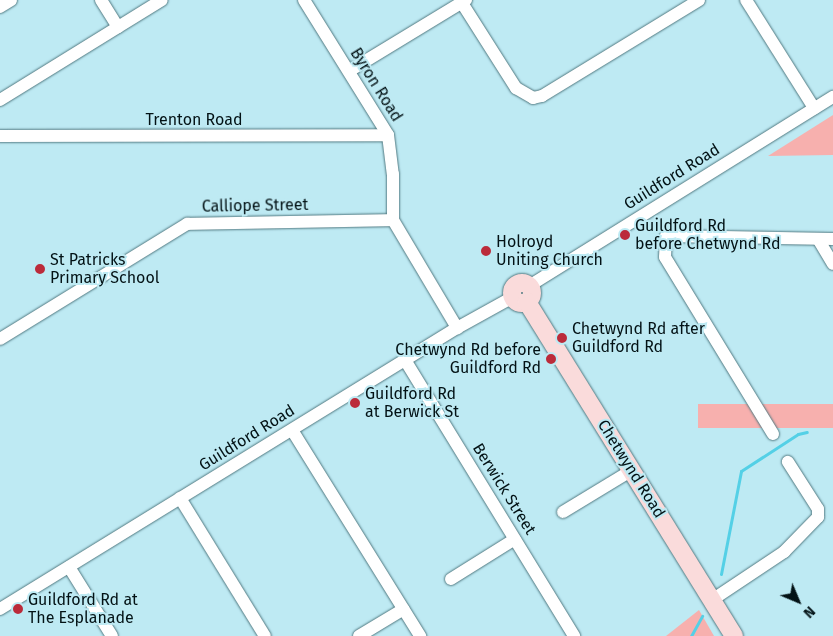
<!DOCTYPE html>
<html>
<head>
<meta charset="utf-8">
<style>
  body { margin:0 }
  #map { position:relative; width:833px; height:636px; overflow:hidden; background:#beeaf3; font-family:"Fira Sans",sans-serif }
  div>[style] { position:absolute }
  .green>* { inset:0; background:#f7b0ae; transform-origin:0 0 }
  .stream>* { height:3px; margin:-1.5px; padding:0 1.5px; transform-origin:1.5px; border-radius:1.5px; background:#54d0e6 }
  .roads { filter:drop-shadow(0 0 1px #517981) drop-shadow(0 0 1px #517981) }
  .street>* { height:12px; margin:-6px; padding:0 6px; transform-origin:6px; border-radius:6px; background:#fff }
  .secondary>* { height:18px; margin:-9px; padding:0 9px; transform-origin:9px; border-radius:9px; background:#fadbdb }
  .secondary>.ring { margin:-9px; padding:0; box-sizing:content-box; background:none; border:18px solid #fadbdb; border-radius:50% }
  .dots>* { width:14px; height:14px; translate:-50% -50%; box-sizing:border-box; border:2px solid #beeaf3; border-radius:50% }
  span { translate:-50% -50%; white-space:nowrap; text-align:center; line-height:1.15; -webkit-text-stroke:4px #beeaf3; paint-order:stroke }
  .street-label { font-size:16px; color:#031215 }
  .poi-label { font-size:16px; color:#031215 }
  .left { translate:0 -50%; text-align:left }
  .right { translate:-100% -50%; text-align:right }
  .north { position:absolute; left:773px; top:576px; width:50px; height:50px; -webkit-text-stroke:4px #beeaf3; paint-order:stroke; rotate:135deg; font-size:14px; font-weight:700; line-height:20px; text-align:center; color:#031215 }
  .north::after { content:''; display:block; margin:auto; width:18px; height:22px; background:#031215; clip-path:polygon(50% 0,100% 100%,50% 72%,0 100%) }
</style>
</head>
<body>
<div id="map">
  <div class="green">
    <i style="clip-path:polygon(833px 115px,833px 155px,768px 156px)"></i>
    <i style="left:833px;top:404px;width:24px;height:135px;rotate:90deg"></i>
    <i style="clip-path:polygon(699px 610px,714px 636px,666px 636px)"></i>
  </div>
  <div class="stream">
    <i style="left:721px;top:574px;width:105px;rotate:-79deg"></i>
    <i style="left:741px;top:471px;width:68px;rotate:-33deg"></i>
    <i style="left:798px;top:434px;width:9px;rotate:-13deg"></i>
    <i style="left:691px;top:636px;width:23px;rotate:-61deg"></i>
  </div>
  <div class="roads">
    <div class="street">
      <i style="left:101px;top:0;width:32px;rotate:58deg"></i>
      <i style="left:304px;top:0;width:159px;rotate:58.1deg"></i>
      <i style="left:388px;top:135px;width:39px;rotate:83deg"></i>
      <i style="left:393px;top:174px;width:46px;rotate:90deg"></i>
      <i style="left:393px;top:220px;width:126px;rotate:59.3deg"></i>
      <i style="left:746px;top:0;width:128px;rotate:57.8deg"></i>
      <i style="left:462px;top:3px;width:101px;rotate:57.6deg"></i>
      <i style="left:516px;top:88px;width:20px;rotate:30deg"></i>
      <i style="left:533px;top:98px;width:9px;rotate:-13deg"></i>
      <i style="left:542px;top:96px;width:184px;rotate:-31.4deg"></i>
      <i style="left:0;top:7px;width:13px;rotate:-32deg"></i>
      <i style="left:349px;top:71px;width:137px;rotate:-31.3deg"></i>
      <i style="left:0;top:100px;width:190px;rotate:-31.7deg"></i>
      <i style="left:0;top:136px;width:388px;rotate:-0.1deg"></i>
      <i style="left:818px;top:239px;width:29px;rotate:59deg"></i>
      <i style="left:529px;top:286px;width:358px;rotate:-31.9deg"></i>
      <i style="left:0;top:339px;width:220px;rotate:-31.6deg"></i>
      <i style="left:187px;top:224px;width:206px;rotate:-1.1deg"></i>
      <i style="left:405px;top:360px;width:324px;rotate:58.5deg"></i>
      <i style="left:292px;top:430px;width:243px;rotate:58.1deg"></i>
      <i style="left:773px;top:434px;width:207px;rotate:-121.4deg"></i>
      <i style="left:665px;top:257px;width:21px;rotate:-87deg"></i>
      <i style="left:666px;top:236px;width:167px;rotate:1deg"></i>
      <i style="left:180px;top:498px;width:162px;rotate:58.4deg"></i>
      <i style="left:563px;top:512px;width:81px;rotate:-31.3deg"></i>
      <i style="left:69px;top:567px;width:81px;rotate:58.1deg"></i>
      <i style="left:451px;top:579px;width:75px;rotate:-32deg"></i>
      <i style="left:712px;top:600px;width:87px;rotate:-33.7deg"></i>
      <i style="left:784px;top:552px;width:49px;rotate:-45.8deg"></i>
      <i style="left:818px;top:517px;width:8px;rotate:-90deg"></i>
      <i style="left:818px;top:509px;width:56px;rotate:-122.6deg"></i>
      <i style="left:0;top:609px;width:536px;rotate:-31.59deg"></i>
      <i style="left:457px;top:328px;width:64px;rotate:-29deg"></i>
      <i style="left:359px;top:636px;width:52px;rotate:-31deg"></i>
    </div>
    <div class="secondary">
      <i class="ring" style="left:512px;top:283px;width:2px;height:2px"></i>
      <i style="left:527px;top:302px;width:393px;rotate:58.2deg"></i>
    </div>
  </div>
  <div class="dots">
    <i style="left:625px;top:235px;background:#bb2b3a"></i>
    <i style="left:486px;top:251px;background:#bb2b3a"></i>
    <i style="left:40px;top:269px;background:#bb2b3a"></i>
    <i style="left:562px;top:338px;background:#bb2b3a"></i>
    <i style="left:551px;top:359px;background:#bb2b3a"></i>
    <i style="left:355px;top:403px;background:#bb2b3a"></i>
    <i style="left:18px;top:609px;background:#bb2b3a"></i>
  </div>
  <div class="street-label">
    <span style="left:376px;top:85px;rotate:58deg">Byron Road</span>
    <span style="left:194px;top:120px">Trenton Road</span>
    <span style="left:672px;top:177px;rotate:-32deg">Guildford Road</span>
    <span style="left:255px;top:206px;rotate:-1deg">Calliope Street</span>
    <span style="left:247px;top:438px;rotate:-32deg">Guildford Road</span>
    <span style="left:631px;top:469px;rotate:58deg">Chetwynd Road</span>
    <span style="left:504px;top:489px;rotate:58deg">Berwick Street</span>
  </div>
  <div class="poi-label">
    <span class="left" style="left:635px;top:235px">Guildford Rd<br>before Chetwynd Rd</span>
    <span class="left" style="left:496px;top:251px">Holroyd<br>Uniting Church</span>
    <span class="left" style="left:50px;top:269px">St Patricks<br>Primary School</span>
    <span class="left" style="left:572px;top:338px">Chetwynd Rd after<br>Guildford Rd</span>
    <span class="right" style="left:541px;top:359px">Chetwynd Rd before<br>Guildford Rd</span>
    <span class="left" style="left:365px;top:403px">Guildford Rd<br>at Berwick St</span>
    <span class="left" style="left:28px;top:609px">Guildford Rd at<br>The Esplanade</span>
  </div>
  <div class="north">N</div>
</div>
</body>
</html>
